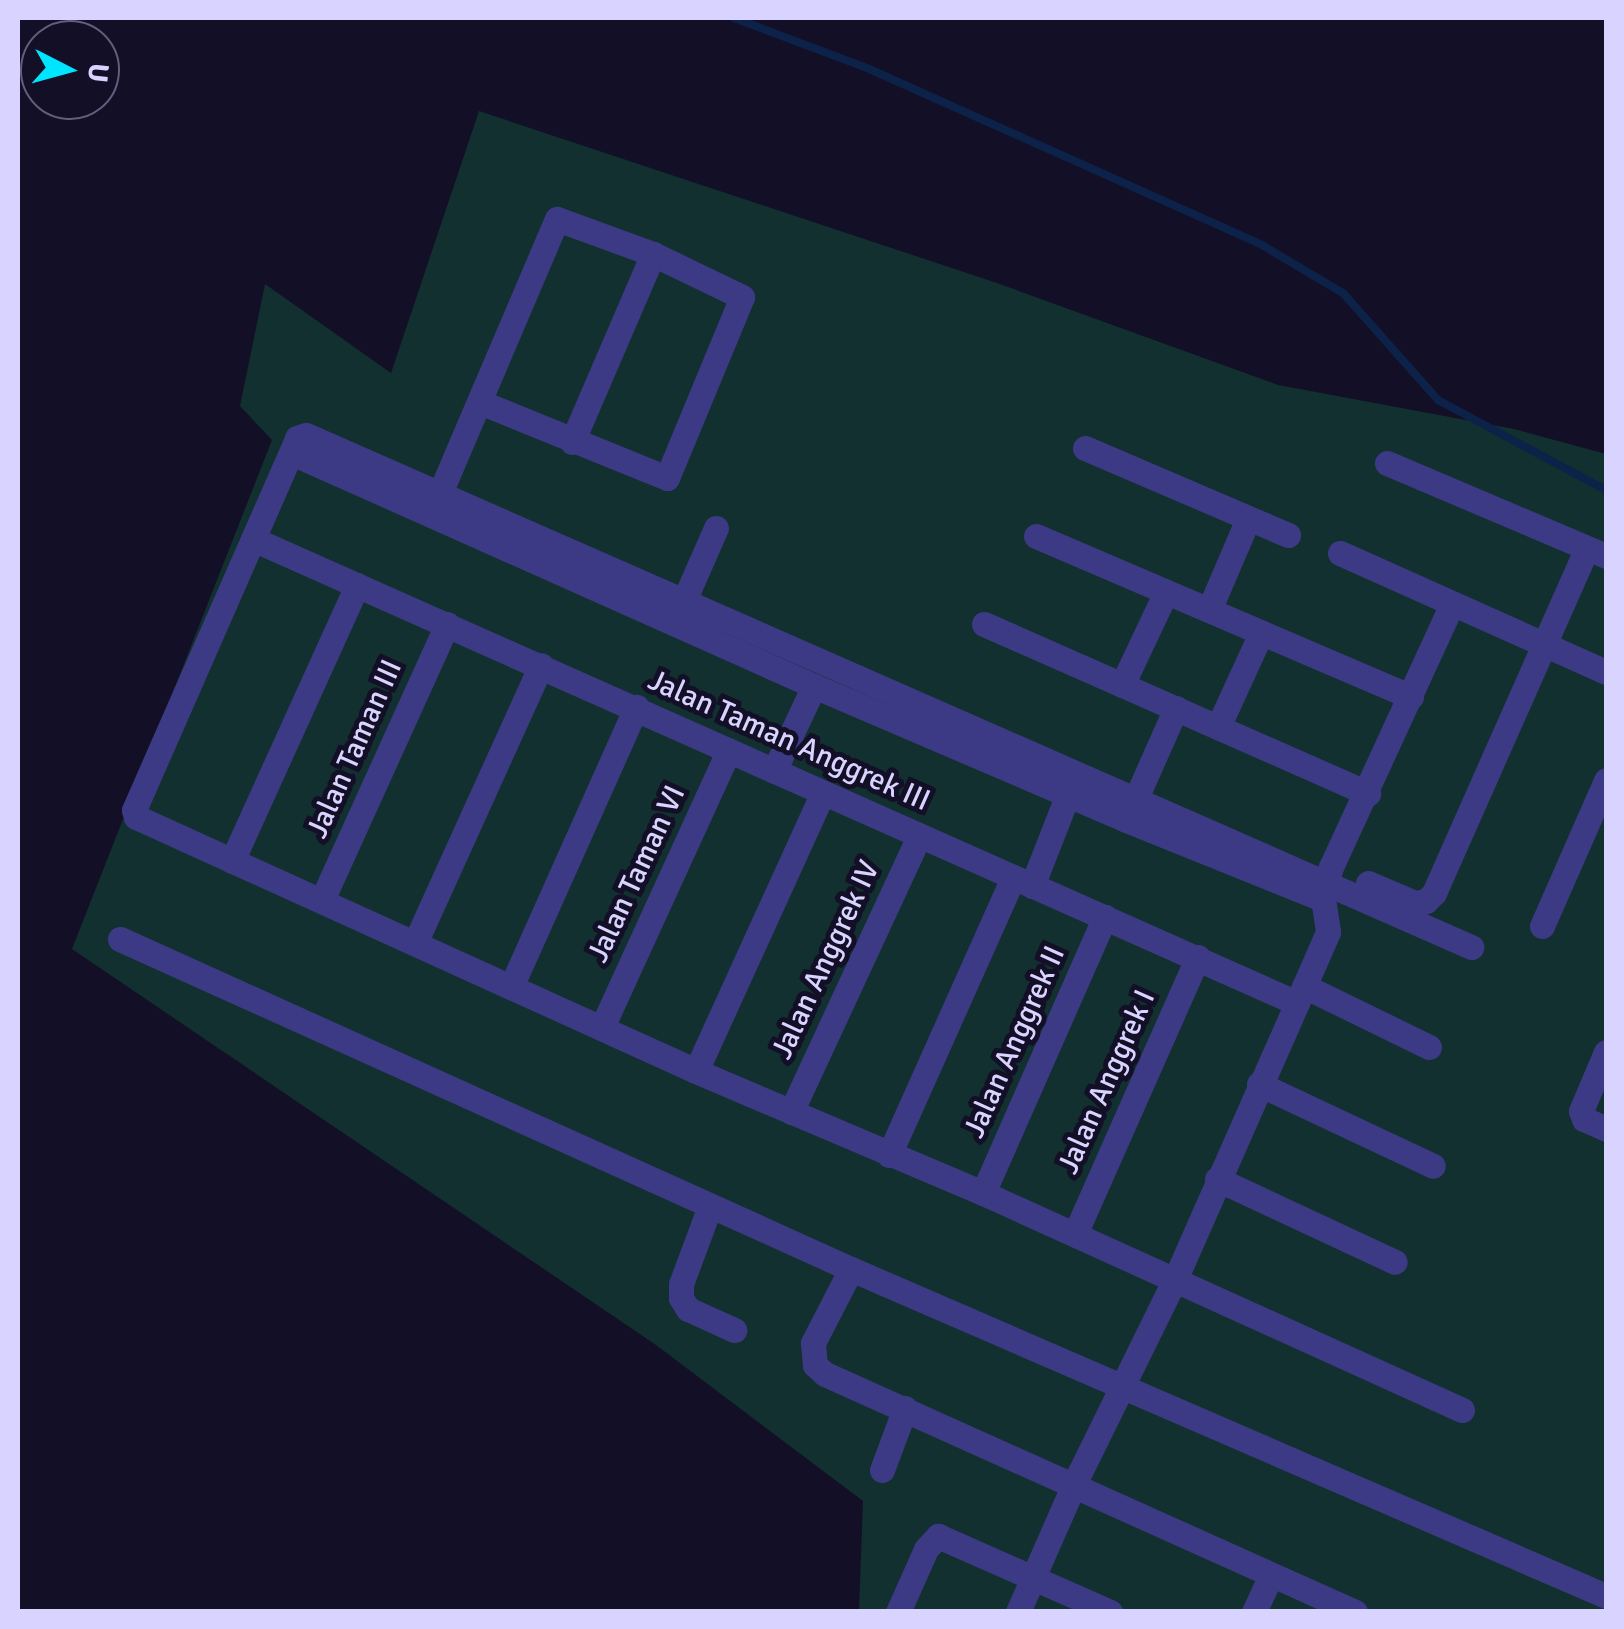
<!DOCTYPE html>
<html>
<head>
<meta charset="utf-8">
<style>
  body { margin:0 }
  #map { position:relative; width:1624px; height:1629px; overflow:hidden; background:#130f26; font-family:Signika,sans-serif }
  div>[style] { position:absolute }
  .green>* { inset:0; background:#12302f }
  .stream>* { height:8px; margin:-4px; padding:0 4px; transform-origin:4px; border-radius:4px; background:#0c2248 }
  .minor>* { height:25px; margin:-12.5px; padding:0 12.5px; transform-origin:12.5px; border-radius:12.5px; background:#3d3a85 }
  span { translate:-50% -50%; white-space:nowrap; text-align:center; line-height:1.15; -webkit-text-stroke:10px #130f26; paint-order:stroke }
  .street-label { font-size:30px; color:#d9d4ff }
  .frame { position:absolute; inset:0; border:20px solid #d9d4ff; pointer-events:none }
  .north { position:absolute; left:20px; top:20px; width:100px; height:100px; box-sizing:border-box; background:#130f26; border:2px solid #625e7d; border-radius:50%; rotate:96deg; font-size:28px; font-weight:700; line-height:40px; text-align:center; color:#d9d4ff }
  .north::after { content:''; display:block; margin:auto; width:35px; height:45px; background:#00e5ff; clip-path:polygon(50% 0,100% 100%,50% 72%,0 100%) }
</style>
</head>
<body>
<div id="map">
  <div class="green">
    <i style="clip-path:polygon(479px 111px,997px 283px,1278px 385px,1514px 429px,1606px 454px,1606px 1611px,859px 1611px,863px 1501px,656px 1345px,72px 949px,272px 440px,240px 406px,265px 284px,391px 373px)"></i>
  </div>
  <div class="stream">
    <i style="left:734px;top:18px;width:142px;rotate:20.6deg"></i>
    <i style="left:867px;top:68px;width:433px;rotate:24.1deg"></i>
    <i style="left:1262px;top:245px;width:94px;rotate:30.7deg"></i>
    <i style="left:1343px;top:293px;width:143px;rotate:48.4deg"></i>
    <i style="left:1438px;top:400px;width:191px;rotate:28.2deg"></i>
  </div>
  <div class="minor">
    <i style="left:572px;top:442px;width:205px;rotate:-66.7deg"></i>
    <i style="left:1085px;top:448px;width:221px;rotate:23.2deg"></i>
    <i style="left:292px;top:453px;width:572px;rotate:24.05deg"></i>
    <i style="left:814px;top:686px;width:340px;rotate:23.2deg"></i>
    <i style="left:1126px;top:820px;width:212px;rotate:21.9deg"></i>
    <i style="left:1323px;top:899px;width:33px;rotate:81deg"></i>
    <i style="left:1328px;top:932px;width:77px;rotate:113.6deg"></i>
    <i style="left:1297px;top:1003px;width:302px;rotate:113.8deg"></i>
    <i style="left:1175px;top:1279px;width:226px;rotate:116.2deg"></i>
    <i style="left:1075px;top:1482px;width:142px;rotate:113.7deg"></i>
    <i style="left:1387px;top:463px;width:238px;rotate:23deg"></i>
    <i style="left:440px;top:493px;width:298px;rotate:-66.9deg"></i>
    <i style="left:557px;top:219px;width:102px;rotate:20deg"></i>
    <i style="left:653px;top:254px;width:99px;rotate:25.8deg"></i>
    <i style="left:742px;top:297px;width:196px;rotate:112.5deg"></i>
    <i style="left:667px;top:478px;width:202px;rotate:-157.9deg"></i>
    <i style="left:1036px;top:536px;width:408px;rotate:23.2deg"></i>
    <i style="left:255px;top:540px;width:1140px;rotate:23.96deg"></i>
    <i style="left:1340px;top:553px;width:291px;rotate:24.1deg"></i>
    <i style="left:683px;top:603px;width:82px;rotate:-66.3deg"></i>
    <i style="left:1209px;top:610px;width:99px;rotate:-66.8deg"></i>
    <i style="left:984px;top:624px;width:420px;rotate:23.8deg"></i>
    <i style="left:1122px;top:685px;width:103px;rotate:-64.7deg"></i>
    <i style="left:1218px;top:727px;width:103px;rotate:-65.4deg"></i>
    <i style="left:774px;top:771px;width:94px;rotate:-64.8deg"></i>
    <i style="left:1129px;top:814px;width:116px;rotate:-66.1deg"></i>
    <i style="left:232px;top:861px;width:303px;rotate:-65.6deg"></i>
    <i style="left:1368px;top:883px;width:51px;rotate:23.1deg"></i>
    <i style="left:1415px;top:903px;width:11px;rotate:-10deg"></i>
    <i style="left:1426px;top:901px;width:11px;rotate:-45deg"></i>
    <i style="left:1434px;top:893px;width:377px;rotate:-66.1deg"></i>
    <i style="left:1032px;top:886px;width:115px;rotate:-68.6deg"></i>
    <i style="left:1323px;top:896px;width:30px;rotate:-75deg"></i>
    <i style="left:1331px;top:867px;width:289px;rotate:-65.3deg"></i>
    <i style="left:322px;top:900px;width:303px;rotate:-65.6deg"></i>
    <i style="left:1542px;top:926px;width:159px;rotate:-66.3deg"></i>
    <i style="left:120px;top:939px;width:802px;rotate:24.3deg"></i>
    <i style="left:851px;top:1269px;width:823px;rotate:23.42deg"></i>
    <i style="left:415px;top:943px;width:305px;rotate:-65.6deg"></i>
    <i style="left:1304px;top:986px;width:139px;rotate:26deg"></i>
    <i style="left:511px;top:987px;width:307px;rotate:-65.9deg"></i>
    <i style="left:603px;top:1025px;width:302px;rotate:-65.4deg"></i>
    <i style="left:1606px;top:1052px;width:64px;rotate:113deg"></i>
    <i style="left:1581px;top:1111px;width:9px;rotate:69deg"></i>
    <i style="left:1584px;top:1119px;width:24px;rotate:24deg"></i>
    <i style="left:696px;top:1071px;width:304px;rotate:-65.5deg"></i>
    <i style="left:1259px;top:1084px;width:192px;rotate:25.2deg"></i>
    <i style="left:791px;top:1112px;width:304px;rotate:-65.1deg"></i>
    <i style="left:889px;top:1155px;width:303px;rotate:-65.9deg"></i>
    <i style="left:1217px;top:1179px;width:196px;rotate:25deg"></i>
    <i style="left:983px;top:1193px;width:302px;rotate:-66.2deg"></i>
    <i style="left:710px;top:1206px;width:83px;rotate:110.4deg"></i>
    <i style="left:681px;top:1284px;width:14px;rotate:90deg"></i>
    <i style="left:681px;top:1298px;width:13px;rotate:58deg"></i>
    <i style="left:688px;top:1309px;width:51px;rotate:24.5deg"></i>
    <i style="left:1075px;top:1234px;width:303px;rotate:-66.1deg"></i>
    <i style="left:851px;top:1269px;width:83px;rotate:117.2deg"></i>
    <i style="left:813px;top:1343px;width:22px;rotate:85deg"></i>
    <i style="left:815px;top:1365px;width:13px;rotate:42deg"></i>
    <i style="left:825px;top:1374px;width:581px;rotate:24.18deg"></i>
    <i style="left:1462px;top:1410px;width:526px;rotate:-155.63deg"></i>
    <i style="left:983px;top:1193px;width:312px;rotate:-157deg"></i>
    <i style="left:696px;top:1071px;width:615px;rotate:-155.6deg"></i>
    <i style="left:136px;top:817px;width:7px;rotate:-106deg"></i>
    <i style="left:134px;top:810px;width:406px;rotate:-66.3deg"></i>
    <i style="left:297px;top:438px;width:9px;rotate:-18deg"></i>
    <i style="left:306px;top:435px;width:1273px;rotate:23.72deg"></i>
    <i style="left:882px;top:1470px;width:66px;rotate:-69.6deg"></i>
    <i style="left:898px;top:1612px;width:69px;rotate:-66deg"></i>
    <i style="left:926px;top:1549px;width:18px;rotate:-47deg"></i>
    <i style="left:938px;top:1536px;width:188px;rotate:23.8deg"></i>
    <i style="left:1254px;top:1612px;width:41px;rotate:-65.3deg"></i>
  </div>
  <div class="street-label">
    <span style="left:789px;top:741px;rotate:24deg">Jalan Taman Anggrek III</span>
    <span style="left:355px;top:749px;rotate:-66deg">Jalan Taman III</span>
    <span style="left:637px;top:874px;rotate:-65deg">Jalan Taman VI</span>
    <span style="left:826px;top:960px;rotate:-65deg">Jalan Anggrek IV</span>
    <span style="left:1015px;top:1042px;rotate:-66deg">Jalan Anggrek II</span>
    <span style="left:1107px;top:1082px;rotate:-66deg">Jalan Anggrek I</span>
  </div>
  <div class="frame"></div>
  <div class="north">U</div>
</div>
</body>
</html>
